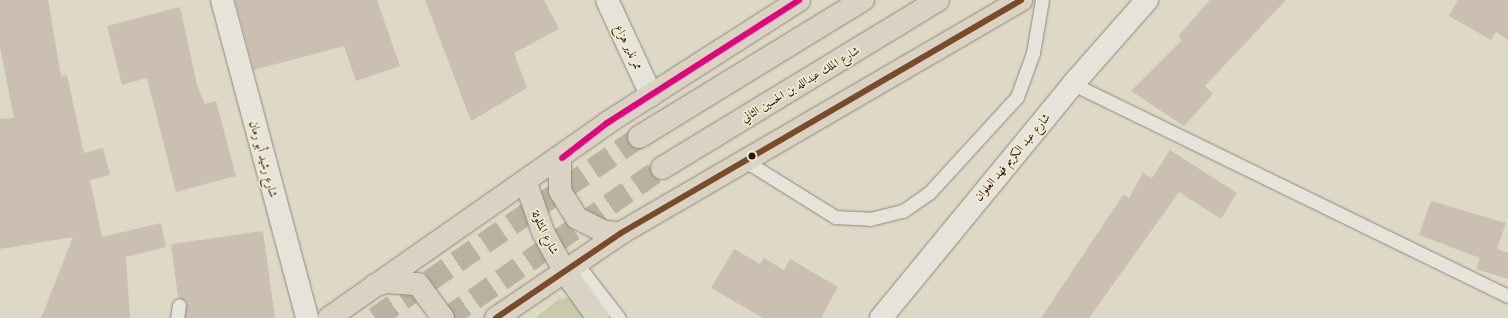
<!DOCTYPE html>
<html>
<head>
<meta charset="utf-8">
<style>
  body { margin:0 }
  #map { position:relative; width:1508px; height:318px; overflow:hidden; background:#ded8c6; font-family:"Libre Caslon Text",Amiri,serif }
  div>[style] { position:absolute }
  .green>* { inset:0; background:#c9cba8 }
  .building>* { inset:0; background:#cbbfb2 }
  .trunk-tunnel>* { height:22px; margin-top:-11px; transform-origin:0; background:repeating-linear-gradient(90deg,#bab19f 0 22px,transparent 0 33px) }
  .roads { filter:drop-shadow(0 0 1px #8e887b) drop-shadow(0 0 1px #8e887b) }
  .service>* { height:13px; margin:-6.5px; padding:0 6.5px; transform-origin:6.5px; border-radius:6.5px; background:#e6e3da }
  .minor>* { height:22px; margin:-11px; padding:0 11px; transform-origin:11px; border-radius:11px; background:#e6e3da }
  .primary>* { height:22px; margin:-11px; padding:0 11px; transform-origin:11px; border-radius:11px; background:#dad3c4 }
  .trunk>* { height:22px; margin:-11px; padding:0 11px; transform-origin:11px; border-radius:11px; background:#dad3c4 }
  .bus-1>* { height:6px; margin:-3px; padding:0 3px; transform-origin:3px; border-radius:3px; background:#e5007d }
  .bus-2>* { height:6px; margin:-3px; padding:0 3px; transform-origin:3px; border-radius:3px; background:#7a4b2a }
  .dots>* { width:11px; height:11px; translate:-50% -50%; box-sizing:border-box; border:2px solid #f1ead3; border-radius:50% }
  span { translate:-50% -50%; white-space:nowrap; text-align:center; line-height:1.15; -webkit-text-stroke:3.5px #f1ead3; paint-order:stroke }
  .street-label { font-size:12px; color:#2b1503 }
</style>
</head>
<body>
<div id="map">
  <div class="green">
    <i style="clip-path:polygon(594px 295px,611px 318px,535px 318px,559px 299px)"></i>
  </div>
  <div class="building">
    <i style="clip-path:polygon(0 0,48px 0,61px 76px,67px 75px,84px 153px,103px 148px,110px 175px,90px 180px,102px 237px,161px 223px,166px 247px,126px 257px,130px 318px,41px 318px,73px 237px,0 249px,0 119px,14px 118px,0 47px)"></i>
    <i style="clip-path:polygon(235px 0,377px 0,400px 66px,356px 81px,344px 46px,254px 70px)"></i>
    <i style="clip-path:polygon(425px 0,544px 0,559px 29px,514px 53px,527px 88px,471px 121px)"></i>
    <i style="clip-path:polygon(1210px 0,1286px 0,1205px 86px,1213px 94px,1184px 126px,1131px 91px,1182px 40px,1178px 36px)"></i>
    <i style="clip-path:polygon(1458px 0,1508px 0,1508px 40px,1496px 32px,1491px 40px,1449px 16px)"></i>
    <i style="clip-path:polygon(180px 7px,197px 85px,205px 104px,216px 101px,236px 176px,176px 192px,147px 78px,122px 85px,107px 26px)"></i>
    <i style="clip-path:polygon(1170px 150px,1237px 193px,1221px 219px,1179px 192px,1089px 318px,1041px 318px,1123px 195px,1129px 198px,1143px 173px,1152px 178px)"></i>
    <i style="clip-path:polygon(1431px 201px,1506px 223px,1497px 249px,1508px 253px,1508px 279px,1476px 269px,1480px 258px,1419px 235px)"></i>
    <i style="clip-path:polygon(263px 231px,275px 318px,185px 318px,187px 302px,178px 297px,171px 244px)"></i>
    <i style="clip-path:polygon(734px 249px,760px 264px,764px 258px,784px 270px,790px 259px,838px 287px,821px 318px,763px 318px,711px 288px)"></i>
  </div>
  <div class="trunk-tunnel">
    <i style="left:375px;top:318px;width:320px;rotate:-34.4deg"></i>
    <i style="left:447px;top:318px;width:262px;rotate:-34.9deg"></i>
  </div>
  <div class="roads">
    <div class="service">
      <i style="left:1073px;top:84px;width:484px;rotate:26deg"></i>
      <i style="left:747px;top:162px;width:104px;rotate:32deg"></i>
      <i style="left:835px;top:217px;width:35px;rotate:3deg"></i>
      <i style="left:870px;top:219px;width:34px;rotate:-14deg"></i>
      <i style="left:903px;top:211px;width:32px;rotate:-35deg"></i>
      <i style="left:929px;top:193px;width:130px;rotate:-47.5deg"></i>
      <i style="left:1017px;top:97px;width:47px;rotate:-70deg"></i>
      <i style="left:1033px;top:53px;width:54px;rotate:-80.4deg"></i>
      <i style="left:577px;top:264px;width:68px;rotate:52.1deg"></i>
      <i style="left:177px;top:318px;width:13px;rotate:-81deg"></i>
    </div>
    <div class="minor">
      <i style="left:222px;top:0;width:329px;rotate:75deg"></i>
      <i style="left:607px;top:0;width:105px;rotate:65.1deg"></i>
      <i style="left:881px;top:318px;width:303px;rotate:-50.6deg"></i>
      <i style="left:1073px;top:84px;width:112px;rotate:-48.6deg"></i>
    </div>
    <div class="primary">
      <i style="left:560px;top:159px;width:32px;rotate:90deg"></i>
      <i style="left:560px;top:191px;width:32px;rotate:58deg"></i>
      <i style="left:577px;top:218px;width:31px;rotate:27deg"></i>
      <i style="left:605px;top:232px;width:16px;rotate:4deg"></i>
      <i style="left:526px;top:183px;width:52px;rotate:70.9deg"></i>
      <i style="left:543px;top:232px;width:46px;rotate:61.2deg"></i>
      <i style="left:565px;top:272px;width:57px;rotate:54.3deg"></i>
      <i style="left:375px;top:285px;width:12px;rotate:-14deg"></i>
      <i style="left:387px;top:282px;width:31px;rotate:4deg"></i>
      <i style="left:418px;top:284px;width:42px;rotate:53.7deg"></i>
      <i style="left:329px;top:318px;width:340px;rotate:-35deg"></i>
      <i style="left:607px;top:123px;width:228px;rotate:-32.6deg"></i>
      <i style="left:496px;top:318px;width:151px;rotate:-34.2deg"></i>
      <i style="left:621px;top:233px;width:463px;rotate:-30.2deg"></i>
    </div>
    <div class="trunk">
      <i style="left:639px;top:137px;width:263px;rotate:-31.5deg"></i>
      <i style="left:662px;top:168px;width:323px;rotate:-31.3deg"></i>
    </div>
  </div>
  <div class="bus-1">
    <i style="left:562px;top:158px;width:57px;rotate:-37.9deg"></i>
    <i style="left:607px;top:123px;width:228px;rotate:-32.6deg"></i>
  </div>
  <div class="bus-2">
    <i style="left:496px;top:318px;width:151px;rotate:-34.2deg"></i>
    <i style="left:621px;top:233px;width:463px;rotate:-30.2deg"></i>
  </div>
  <div class="dots">
    <i style="left:752px;top:156px;background:#2b1503"></i>
  </div>
  <div class="street-label">
    <span style="left:629px;top:47px;rotate:65deg">ممر نذير هزاع</span>
    <span style="left:800px;top:84px;rotate:-31deg">شارع الملك عبدالله بن الحسين الثاني</span>
    <span style="left:1012px;top:157px;rotate:-50deg">شارع عبد الكريم فهد العلوان</span>
    <span style="left:264px;top:159px;rotate:75deg">شارع رشيد أبو رمان</span>
    <span style="left:545px;top:232px;rotate:64deg">شارع المثلوثة</span>
  </div>
</div>
</body>
</html>
